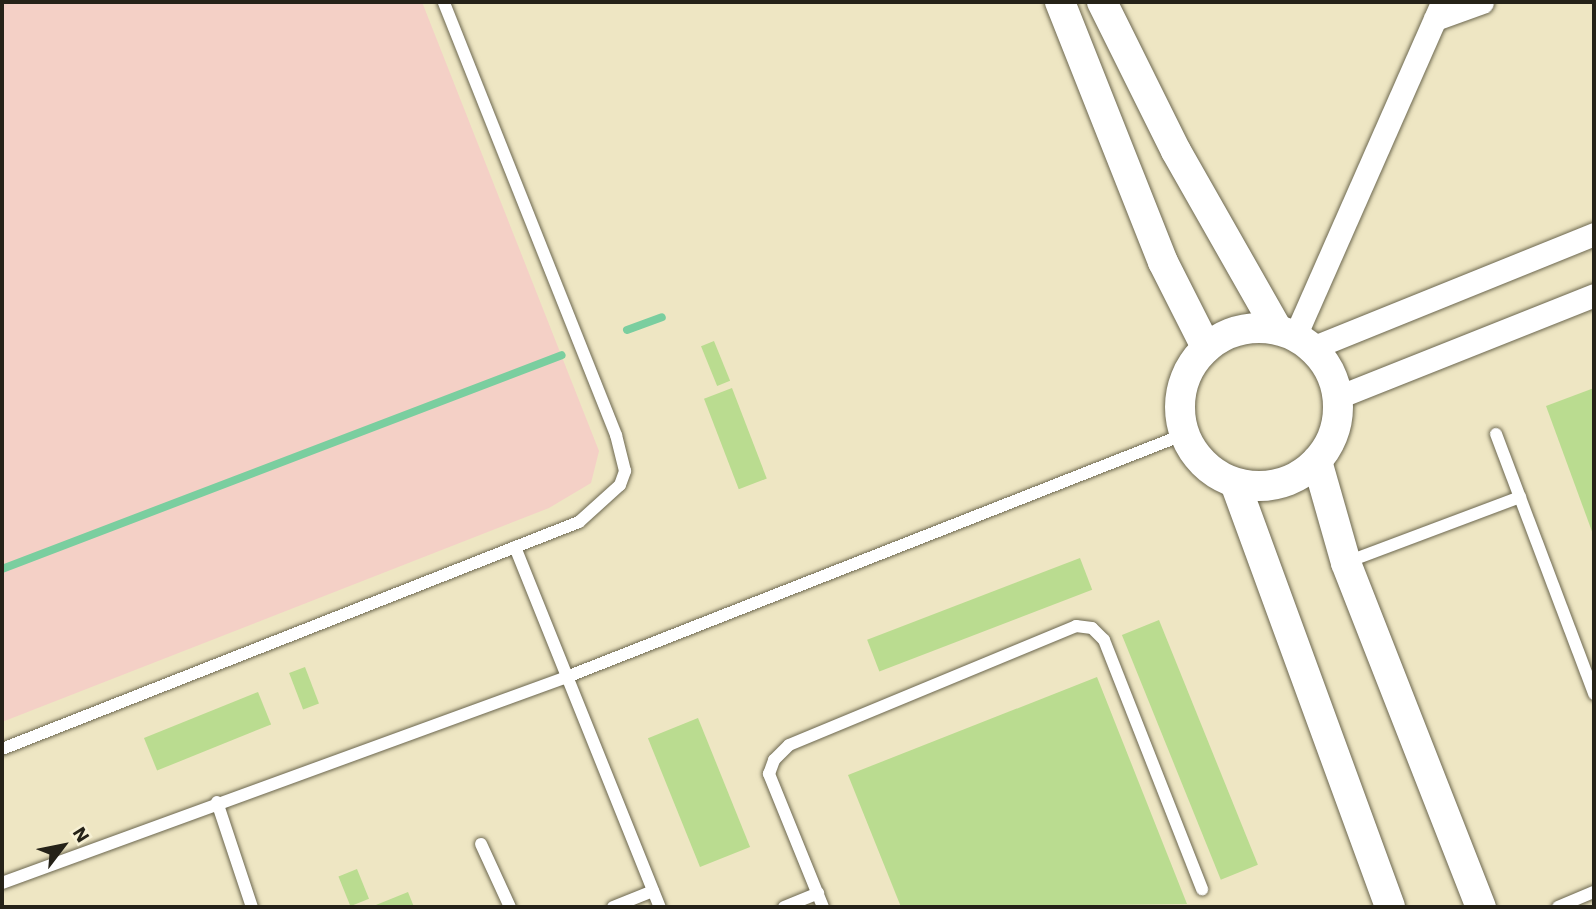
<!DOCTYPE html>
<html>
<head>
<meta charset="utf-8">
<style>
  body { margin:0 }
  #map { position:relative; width:1596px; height:909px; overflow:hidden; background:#f6f0d4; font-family:"Work Sans",sans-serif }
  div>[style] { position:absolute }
  .built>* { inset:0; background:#eee6c3; transform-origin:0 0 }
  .green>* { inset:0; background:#f4d0c6 }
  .stream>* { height:8px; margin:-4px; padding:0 4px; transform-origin:4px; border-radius:4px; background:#7ace9f }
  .building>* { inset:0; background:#badc90; transform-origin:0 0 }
  .roads { filter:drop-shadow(0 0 2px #6c674f) drop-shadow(0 0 2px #6c674f) }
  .service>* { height:12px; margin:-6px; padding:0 6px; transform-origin:6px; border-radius:6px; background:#fff }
  .minor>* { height:23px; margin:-11.5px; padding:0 11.5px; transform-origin:11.5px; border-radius:11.5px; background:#fff }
  .tertiary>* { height:30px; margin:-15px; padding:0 15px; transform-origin:15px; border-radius:15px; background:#fff }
  .tertiary>.ring { margin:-15px; padding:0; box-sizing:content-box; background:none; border:30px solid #fff; border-radius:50% }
  span { translate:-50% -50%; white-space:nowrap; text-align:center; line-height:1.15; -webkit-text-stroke:5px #f6f0d4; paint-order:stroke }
  .frame { position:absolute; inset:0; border:4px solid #252218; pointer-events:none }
  .north { position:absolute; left:28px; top:811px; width:70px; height:70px; -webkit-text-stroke:5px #f6f0d4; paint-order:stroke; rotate:58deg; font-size:19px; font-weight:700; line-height:28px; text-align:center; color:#252218 }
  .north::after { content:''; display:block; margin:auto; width:24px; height:32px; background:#252218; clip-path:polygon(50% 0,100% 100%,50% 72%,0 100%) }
</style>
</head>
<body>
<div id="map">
  <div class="built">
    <i style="left:2px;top:2px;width:1592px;height:905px"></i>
  </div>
  <div class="green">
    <i style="clip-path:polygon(2px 2px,422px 2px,599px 451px,591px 483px,549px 508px,2px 722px)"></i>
  </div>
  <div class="stream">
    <i style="left:627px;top:330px;width:37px;rotate:-20deg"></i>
    <i style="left:2px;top:569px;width:599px;rotate:-20.91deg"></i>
  </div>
  <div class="building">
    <i style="left:714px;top:341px;width:43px;height:14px;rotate:68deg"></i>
    <i style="left:732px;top:388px;width:97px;height:30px;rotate:69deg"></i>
    <i style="clip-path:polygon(1594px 388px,1594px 537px,1546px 406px)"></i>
    <i style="left:1080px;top:558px;width:34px;height:228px;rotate:69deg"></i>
    <i style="left:1159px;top:620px;width:264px;height:40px;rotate:68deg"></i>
    <i style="left:305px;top:667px;width:39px;height:17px;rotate:69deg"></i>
    <i style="clip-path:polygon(1097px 677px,1187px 904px,901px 907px,848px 775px)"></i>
    <i style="left:258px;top:692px;width:35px;height:123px;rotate:68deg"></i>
    <i style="left:698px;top:718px;width:139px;height:54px;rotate:68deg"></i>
    <i style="left:357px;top:869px;width:32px;height:20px;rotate:68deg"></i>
    <i style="clip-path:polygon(408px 892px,414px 907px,371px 907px)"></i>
  </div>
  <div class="roads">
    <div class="service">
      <i style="left:1496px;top:434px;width:278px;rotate:69.3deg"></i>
      <i style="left:515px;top:547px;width:388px;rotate:68.1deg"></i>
      <i style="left:1347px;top:562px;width:185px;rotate:-20.6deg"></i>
      <i style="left:2px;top:749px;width:620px;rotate:-21.48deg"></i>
      <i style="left:579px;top:522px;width:55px;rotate:-42.1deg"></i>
      <i style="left:620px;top:485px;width:15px;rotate:-70deg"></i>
      <i style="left:625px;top:471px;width:37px;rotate:-104deg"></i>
      <i style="left:616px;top:435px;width:466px;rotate:-111.7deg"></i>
      <i style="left:217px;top:802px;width:111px;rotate:71.6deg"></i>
      <i style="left:481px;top:844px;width:69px;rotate:65.3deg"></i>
      <i style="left:2px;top:883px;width:598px;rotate:-20.04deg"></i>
      <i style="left:564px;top:678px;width:667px;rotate:-21.45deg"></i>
      <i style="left:613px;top:907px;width:43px;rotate:-21.8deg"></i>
      <i style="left:784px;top:907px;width:37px;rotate:-22deg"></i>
      <i style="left:823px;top:907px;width:144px;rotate:-112.1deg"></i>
      <i style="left:769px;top:774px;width:15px;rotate:-70deg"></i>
      <i style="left:774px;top:760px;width:21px;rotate:-45deg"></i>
      <i style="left:789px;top:745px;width:311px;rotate:-22.5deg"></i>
      <i style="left:1076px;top:626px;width:16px;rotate:7deg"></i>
      <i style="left:1092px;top:628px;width:17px;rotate:45deg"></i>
      <i style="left:1104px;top:640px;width:268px;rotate:68.5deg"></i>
      <i style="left:1558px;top:907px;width:39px;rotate:-23deg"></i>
    </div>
    <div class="minor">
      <i style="left:1435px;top:19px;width:50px;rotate:-19.9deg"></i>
      <i style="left:1295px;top:336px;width:365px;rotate:-66.2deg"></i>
      <i style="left:1312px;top:348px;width:304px;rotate:-22deg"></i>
      <i style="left:1338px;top:397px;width:276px;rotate:-21.7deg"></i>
    </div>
    <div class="tertiary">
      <i style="left:1060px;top:2px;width:280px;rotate:68.4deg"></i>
      <i style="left:1163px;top:262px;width:95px;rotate:63.2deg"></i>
      <i style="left:1102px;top:2px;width:166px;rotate:63.6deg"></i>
      <i style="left:1176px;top:151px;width:205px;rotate:60.4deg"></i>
      <i class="ring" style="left:1180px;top:328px;width:128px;height:128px"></i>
      <i style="left:1317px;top:461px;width:106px;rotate:74.1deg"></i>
      <i style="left:1346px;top:563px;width:370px;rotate:68.6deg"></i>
      <i style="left:1235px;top:483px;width:451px;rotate:69.9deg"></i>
    </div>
  </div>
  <div class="frame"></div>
  <div class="north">N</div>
</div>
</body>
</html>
